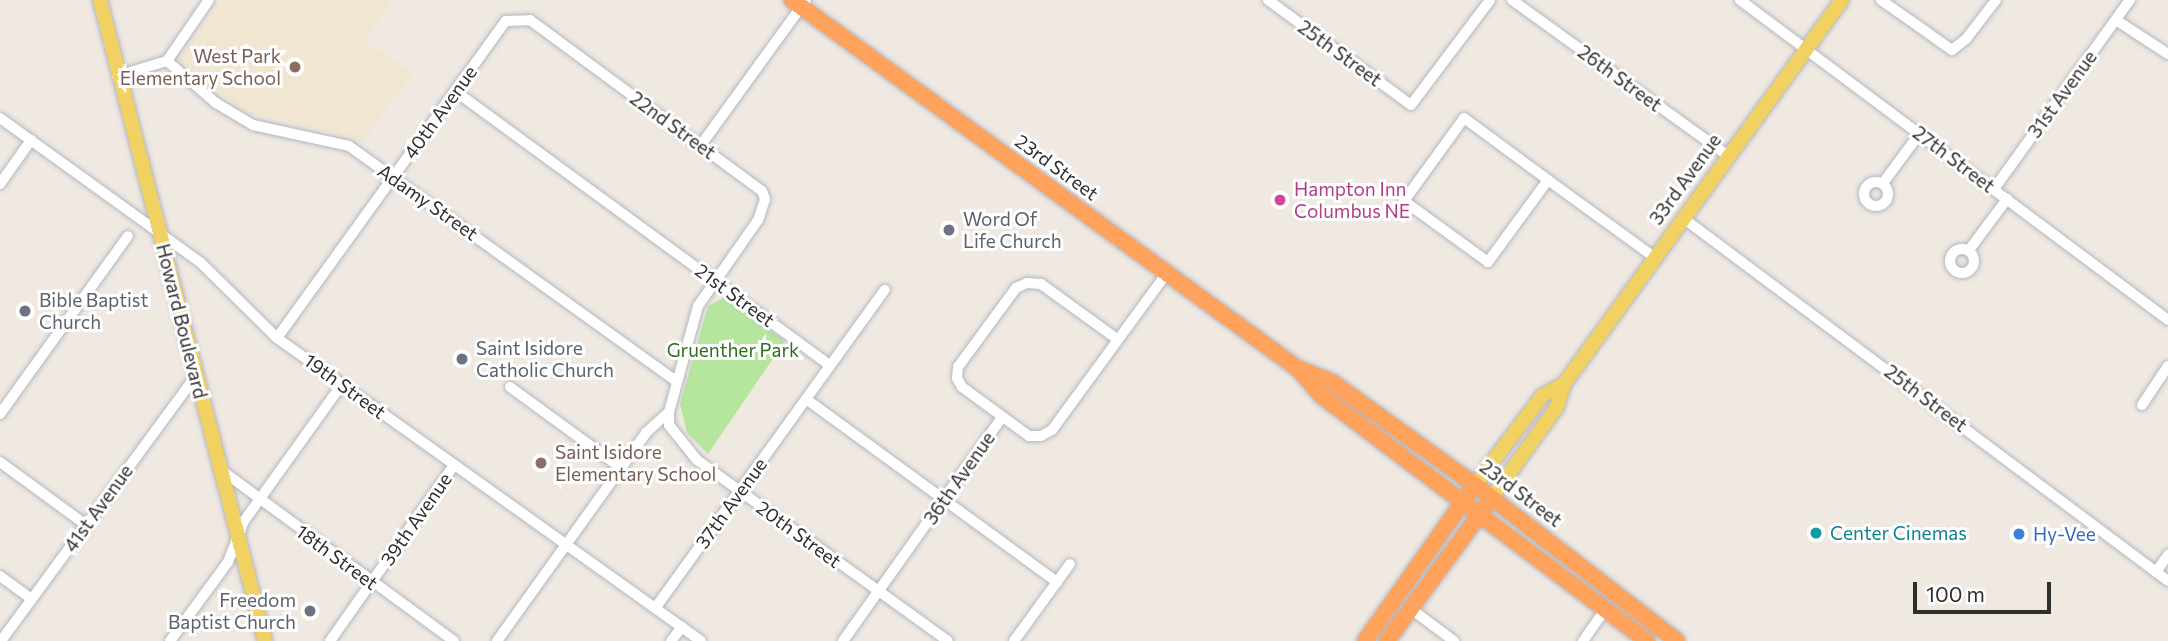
<!DOCTYPE html>
<html>
<head>
<meta charset="utf-8">
<style>
  body { margin:0 }
  #map { position:relative; width:2168px; height:641px; overflow:hidden; background:#efe9e1; font-family:Commissioner,sans-serif }
  div>[style] { position:absolute }
  .education>* { inset:0; background:#f0e6d1 }
  .green>* { inset:0; background:#b6e59e }
  .roads { filter:drop-shadow(0 0 2px #b4b7c1) drop-shadow(0 0 2px #b4b7c1) }
  .minor>* { height:10px; margin:-5px; padding:0 5px; transform-origin:5px; border-radius:5px; background:#fff }
  .minor>.ring { margin:-5px; padding:0; box-sizing:content-box; background:none; border:10px solid #fff; border-radius:50% }
  .major>* { height:14px; margin:-7px; padding:0 7px; transform-origin:7px; border-radius:7px; background:#f2d163 }
  .highway>* { height:16px; margin:-8px; padding:0 8px; transform-origin:8px; border-radius:8px; background:#ffa35c }
  .dots>* { width:19px; height:19px; translate:-50% -50%; box-sizing:border-box; border:4px solid #fff; border-radius:50% }
  span { translate:-50% -50%; white-space:nowrap; text-align:center; line-height:1.15; -webkit-text-stroke:6px #fff; paint-order:stroke }
  .street-label { font-size:19px; color:#2e2e2e }
  .education-label { font-size:19px; color:#785e54 }
  .right { translate:-100% -50%; text-align:right }
  .left { translate:0 -50%; text-align:left }
  .hotel-label { font-size:19px; color:#b23c85 }
  .worship-label { font-size:19px; color:#5b616d }
  .park-label { font-size:19px; color:#2c6e1b }
  .culture-label { font-size:19px; color:#0d838f }
  .shop-label { font-size:19px; color:#366cbe }
  .scale { position:absolute; left:1913px; top:582px; width:138px; height:32px; box-sizing:border-box; border:4px solid #2e2e2e; border-top:0; padding-left:9px; font-size:21px; line-height:24px; white-space:nowrap; color:#2e2e2e; -webkit-text-stroke:5px #fff; paint-order:stroke }
</style>
</head>
<body>
<div id="map">
  <div class="education">
    <i style="clip-path:polygon(222px 0,392px 0,365px 42px,413px 73px,363px 141px,248px 113px,178px 60px)"></i>
  </div>
  <div class="green">
    <i style="clip-path:polygon(723px 298px,785px 341px,708px 454px,687px 433px,680px 404px,708px 306px)"></i>
  </div>
  <div class="roads">
    <div class="minor">
      <i style="left:1268px;top:0;width:177px;rotate:36.3deg"></i>
      <i style="left:1411px;top:105px;width:131px;rotate:-53deg"></i>
      <i style="left:1512px;top:0;width:266px;rotate:35.8deg"></i>
      <i style="left:1740px;top:0;width:534px;rotate:36.78deg"></i>
      <i style="left:1881px;top:0;width:87px;rotate:35.2deg"></i>
      <i style="left:1952px;top:50px;width:18px;rotate:-38deg"></i>
      <i style="left:1966px;top:39px;width:49px;rotate:-52.4deg"></i>
      <i style="left:2116px;top:20px;width:62px;rotate:33.2deg"></i>
      <i style="left:167px;top:61px;width:65px;rotate:40.6deg"></i>
      <i style="left:216px;top:103px;width:43px;rotate:30.7deg"></i>
      <i style="left:253px;top:125px;width:98px;rotate:12.3deg"></i>
      <i style="left:349px;top:146px;width:401px;rotate:35.7deg"></i>
      <i style="left:117px;top:76px;width:52px;rotate:-16.7deg"></i>
      <i style="left:167px;top:61px;width:74px;rotate:-55.5deg"></i>
      <i style="left:455px;top:91px;width:464px;rotate:36.2deg"></i>
      <i style="left:0;top:118px;width:248px;rotate:35.8deg"></i>
      <i style="left:201px;top:263px;width:107px;rotate:44.6deg"></i>
      <i style="left:277px;top:338px;width:521px;rotate:35.55deg"></i>
      <i style="left:1464px;top:118px;width:104px;rotate:36.4deg"></i>
      <i style="left:1548px;top:180px;width:102px;rotate:126.2deg"></i>
      <i style="left:1488px;top:262px;width:104px;rotate:-144deg"></i>
      <i style="left:1404px;top:201px;width:102px;rotate:-54.1deg"></i>
      <i style="left:701px;top:145px;width:179px;rotate:-54.1deg"></i>
      <i style="left:1548px;top:180px;width:131px;rotate:36deg"></i>
      <i class="ring" style="left:1864px;top:182px;width:14px;height:14px"></i>
      <i style="left:1883px;top:183px;width:62px;rotate:-53.5deg"></i>
      <i style="left:0;top:184px;width:54px;rotate:-54.8deg"></i>
      <i style="left:1994px;top:189px;width:233px;rotate:-54.3deg"></i>
      <i style="left:1683px;top:218px;width:606px;rotate:36.81deg"></i>
      <i class="ring" style="left:1950px;top:249px;width:14px;height:14px"></i>
      <i style="left:1969px;top:250px;width:64px;rotate:-53.3deg"></i>
      <i style="left:277px;top:338px;width:391px;rotate:-54.2deg"></i>
      <i style="left:506px;top:21px;width:24px;rotate:-2deg"></i>
      <i style="left:530px;top:20px;width:288px;rotate:36.4deg"></i>
      <i style="left:762px;top:191px;width:9px;rotate:69deg"></i>
      <i style="left:765px;top:199px;width:22px;rotate:108deg"></i>
      <i style="left:758px;top:220px;width:105px;rotate:124.9deg"></i>
      <i style="left:698px;top:306px;width:110px;rotate:105.3deg"></i>
      <i style="left:669px;top:412px;width:31px;rotate:138deg"></i>
      <i style="left:646px;top:433px;width:256px;rotate:125.6deg"></i>
      <i style="left:1117px;top:339px;width:94px;rotate:-144.1deg"></i>
      <i style="left:1041px;top:284px;width:14px;rotate:-176deg"></i>
      <i style="left:1027px;top:283px;width:12px;rotate:156deg"></i>
      <i style="left:1016px;top:288px;width:98px;rotate:126.3deg"></i>
      <i style="left:958px;top:367px;width:11px;rotate:95deg"></i>
      <i style="left:957px;top:378px;width:10px;rotate:61deg"></i>
      <i style="left:962px;top:387px;width:83px;rotate:36.2deg"></i>
      <i style="left:1029px;top:436px;width:12px"></i>
      <i style="left:1041px;top:436px;width:13px;rotate:-29deg"></i>
      <i style="left:1052px;top:430px;width:195px;rotate:-53.8deg"></i>
      <i style="left:510px;top:387px;width:137px;rotate:36.1deg"></i>
      <i style="left:806px;top:399px;width:311px;rotate:36.1deg"></i>
      <i style="left:2142px;top:405px;width:47px;rotate:-56.3deg"></i>
      <i style="left:669px;top:412px;width:13px;rotate:90deg"></i>
      <i style="left:669px;top:425px;width:45px;rotate:51.3deg"></i>
      <i style="left:697px;top:460px;width:309px;rotate:35.8deg"></i>
      <i style="left:0;top:414px;width:219px;rotate:-54.3deg"></i>
      <i style="left:0;top:462px;width:107px;rotate:36.2deg"></i>
      <i style="left:221px;top:470px;width:289px;rotate:36.3deg"></i>
      <i style="left:2156px;top:572px;width:21px;rotate:-55deg"></i>
      <i style="left:0;top:576px;width:39px;rotate:36deg"></i>
      <i style="left:656px;top:607px;width:391px;rotate:-54.2deg"></i>
      <i style="left:1411px;top:609px;width:54px;rotate:36.7deg"></i>
      <i style="left:1px;top:641px;width:329px;rotate:-53.7deg"></i>
      <i style="left:170px;top:641px;width:98px;rotate:-53.7deg"></i>
      <i style="left:228px;top:562px;width:44px;rotate:-68.7deg"></i>
      <i style="left:244px;top:521px;width:168px;rotate:-54.4deg"></i>
      <i style="left:330px;top:641px;width:215px;rotate:-54.8deg"></i>
      <i style="left:671px;top:641px;width:18px;rotate:-52deg"></i>
      <i style="left:843px;top:641px;width:275px;rotate:-54.6deg"></i>
      <i style="left:1014px;top:641px;width:95px;rotate:-54deg"></i>
      <i style="left:1583px;top:641px;width:39px;rotate:-55deg"></i>
    </div>
    <div class="major">
      <i style="left:100px;top:0;width:662px;rotate:75.56deg"></i>
      <i style="left:1475px;top:485px;width:111px;rotate:-53deg"></i>
      <i style="left:1542px;top:396px;width:25px;rotate:-29deg"></i>
      <i style="left:1492px;top:497px;width:111px;rotate:-54.2deg"></i>
      <i style="left:1557px;top:407px;width:24px;rotate:-73deg"></i>
      <i style="left:1564px;top:384px;width:474px;rotate:-54.1deg"></i>
    </div>
    <div class="highway">
      <i style="left:792px;top:0;width:625px;rotate:36.08deg"></i>
      <i style="left:1297px;top:368px;width:38px;rotate:22deg"></i>
      <i style="left:1332px;top:382px;width:176px;rotate:35.8deg"></i>
      <i style="left:1475px;top:485px;width:255px;rotate:37.7deg"></i>
      <i style="left:1301px;top:372px;width:32px;rotate:49deg"></i>
      <i style="left:1322px;top:396px;width:407px;rotate:37deg"></i>
      <i style="left:1365px;top:641px;width:179px;rotate:-54.8deg"></i>
      <i style="left:1387px;top:641px;width:166px;rotate:-53.8deg"></i>
    </div>
  </div>
  <div class="dots">
    <i style="left:295px;top:67px;background:#8d6e63"></i>
    <i style="left:1280px;top:200px;background:#d1479c"></i>
    <i style="left:949px;top:230px;background:#6b7280"></i>
    <i style="left:25px;top:311px;background:#6b7280"></i>
    <i style="left:462px;top:359px;background:#6b7280"></i>
    <i style="left:541px;top:463px;background:#8d6e63"></i>
    <i style="left:1816px;top:533px;background:#0f9aa8"></i>
    <i style="left:2019px;top:534px;background:#3f7fe0"></i>
    <i style="left:310px;top:611px;background:#6b7280"></i>
  </div>
  <div class="street-label">
    <span style="left:1340px;top:53px;rotate:36deg">25th Street</span>
    <span style="left:1620px;top:78px;rotate:36deg">26th Street</span>
    <span style="left:2062px;top:94px;rotate:-54deg">31st Avenue</span>
    <span style="left:440px;top:112px;rotate:-54deg">40th Avenue</span>
    <span style="left:673px;top:125px;rotate:36deg">22nd Street</span>
    <span style="left:1954px;top:159px;rotate:37deg">27th Street</span>
    <span style="left:1057px;top:167px;rotate:36deg">23rd Street</span>
    <span style="left:1685px;top:179px;rotate:-54deg">33rd Avenue</span>
    <span style="left:428px;top:202px;rotate:35deg">Adamy Street</span>
    <span style="left:735px;top:295px;rotate:36deg">21st Street</span>
    <span style="left:182px;top:321px;rotate:76deg">Howard Boulevard</span>
    <span style="left:345px;top:386px;rotate:36deg">19th Street</span>
    <span style="left:1926px;top:398px;rotate:37deg">25th Street</span>
    <span style="left:959px;top:478px;rotate:-55deg">36th Avenue</span>
    <span style="left:1521px;top:493px;rotate:37deg">23rd Street</span>
    <span style="left:731px;top:503px;rotate:-54deg">37th Avenue</span>
    <span style="left:98px;top:508px;rotate:-54deg">41st Avenue</span>
    <span style="left:416px;top:519px;rotate:-55deg">39th Avenue</span>
    <span style="left:799px;top:534px;rotate:36deg">20th Street</span>
    <span style="left:337px;top:557px;rotate:36deg">18th Street</span>
  </div>
  <div class="education-label">
    <span class="right" style="left:281px;top:67px">West Park<br>Elementary School</span>
    <span class="left" style="left:555px;top:463px">Saint Isidore<br>Elementary School</span>
  </div>
  <div class="hotel-label">
    <span class="left" style="left:1294px;top:200px">Hampton Inn<br>Columbus NE</span>
  </div>
  <div class="worship-label">
    <span class="left" style="left:963px;top:230px">Word Of<br>Life Church</span>
    <span class="left" style="left:39px;top:311px">Bible Baptist<br>Church</span>
    <span class="left" style="left:476px;top:359px">Saint Isidore<br>Catholic Church</span>
    <span class="right" style="left:296px;top:611px">Freedom<br>Baptist Church</span>
  </div>
  <div class="park-label">
    <span style="left:733px;top:350px">Gruenther Park</span>
  </div>
  <div class="culture-label">
    <span class="left" style="left:1830px;top:533px">Center Cinemas</span>
  </div>
  <div class="shop-label">
    <span class="left" style="left:2033px;top:534px">Hy-Vee</span>
  </div>
  <div class="scale">100 m</div>
</div>
</body>
</html>
